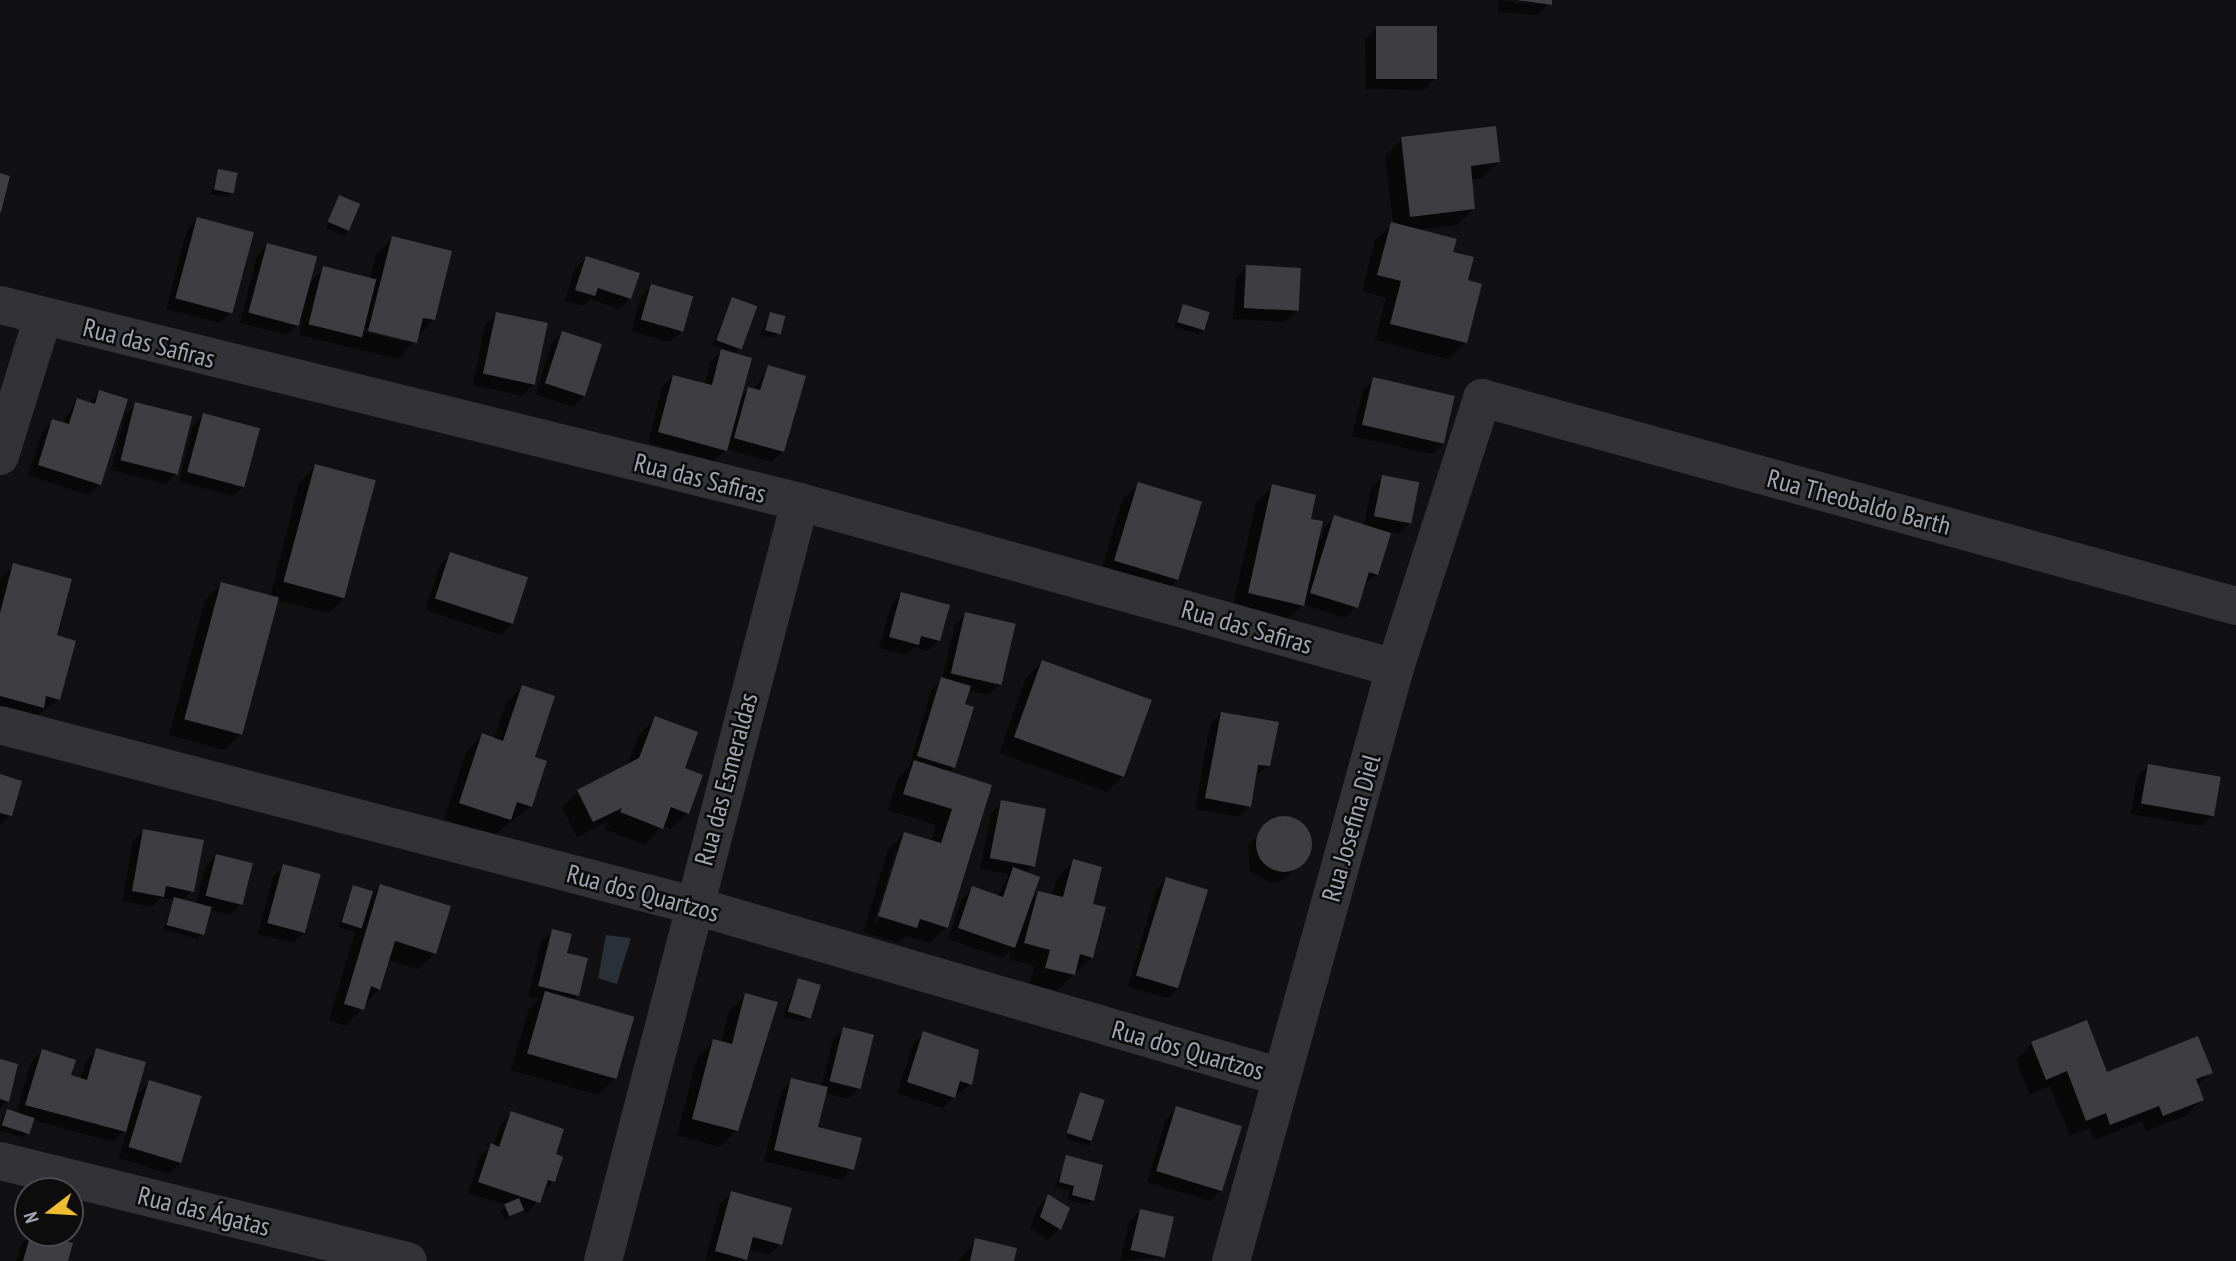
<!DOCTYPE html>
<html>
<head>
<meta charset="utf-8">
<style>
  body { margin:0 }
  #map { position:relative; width:2236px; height:1261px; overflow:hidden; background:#111012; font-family:"PT Sans Narrow",sans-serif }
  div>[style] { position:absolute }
  .water>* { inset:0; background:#293037 }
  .shadow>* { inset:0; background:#0007; transform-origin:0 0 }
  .building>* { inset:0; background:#3d3d42; transform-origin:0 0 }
  .round { border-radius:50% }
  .street>* { height:38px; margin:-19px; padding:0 19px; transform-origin:19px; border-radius:19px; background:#323237 }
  span { translate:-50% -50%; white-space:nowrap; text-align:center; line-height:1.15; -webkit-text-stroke:5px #0c0c0d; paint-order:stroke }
  .street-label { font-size:26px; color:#a2a6b2 }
  .north { position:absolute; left:14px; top:1177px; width:70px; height:70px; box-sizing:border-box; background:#0c0c0d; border:2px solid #484a4f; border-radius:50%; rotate:253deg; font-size:19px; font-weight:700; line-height:28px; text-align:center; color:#a2a6b2 }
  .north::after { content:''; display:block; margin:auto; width:24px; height:32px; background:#edbd2e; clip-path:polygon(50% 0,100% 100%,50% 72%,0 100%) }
</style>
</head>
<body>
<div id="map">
  <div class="water">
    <i style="clip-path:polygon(606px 935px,631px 938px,617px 984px,598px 978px)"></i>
  </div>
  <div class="shadow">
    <i style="clip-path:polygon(1498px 0,1543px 6px,1513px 0,1551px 0,1539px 15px,1498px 12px)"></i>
    <i style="clip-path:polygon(1376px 28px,1435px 79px,1424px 90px,1366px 89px,1365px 39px)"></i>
    <i style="clip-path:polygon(1402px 139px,1499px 162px,1482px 178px,1470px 180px,1474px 209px,1457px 225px,1416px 230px,1451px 253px,1466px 281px,1465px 342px,1448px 359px,1375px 340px,1386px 298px,1362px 291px,1375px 240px,1393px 224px,1385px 156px)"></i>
    <i style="clip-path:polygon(219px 171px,232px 192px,227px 197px,210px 194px)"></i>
    <i style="left:339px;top:197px;width:21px;height:34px;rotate:23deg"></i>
    <i style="clip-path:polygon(197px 219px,231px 312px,220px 323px,166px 309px,187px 230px)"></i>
    <i style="clip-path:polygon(evenodd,392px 238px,433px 320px,398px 359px,299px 335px,303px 320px,287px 335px,240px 323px,257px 256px,267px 245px,309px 283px,324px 268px,370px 279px,376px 255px,392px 238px,360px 327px,406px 338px,406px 342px,359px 330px,360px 327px)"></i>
    <i style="clip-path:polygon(586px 258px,630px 298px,619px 309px,590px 299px,583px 306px,565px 301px,575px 268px)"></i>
    <i style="clip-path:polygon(1247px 267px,1296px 311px,1285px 322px,1233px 319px,1236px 278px)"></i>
    <i style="clip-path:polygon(652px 286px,681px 331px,670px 342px,631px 331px,641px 297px)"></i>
    <i style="clip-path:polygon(733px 299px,739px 348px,733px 354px,739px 398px,749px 389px,754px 390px,768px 367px,783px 451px,772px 462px,726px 449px,714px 461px,648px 443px,662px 387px,673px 376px,705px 385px,710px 362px,724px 349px,712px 345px)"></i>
    <i style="clip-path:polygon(1184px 306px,1204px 329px,1199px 334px,1174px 327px)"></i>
    <i style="clip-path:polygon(496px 314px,533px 385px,522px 396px,473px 385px,485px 325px)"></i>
    <i style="clip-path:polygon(770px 314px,778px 333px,773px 338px,760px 335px)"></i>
    <i style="clip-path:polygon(562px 333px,584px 396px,573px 407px,536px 395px,551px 344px)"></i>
    <i style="clip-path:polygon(1374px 379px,1443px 443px,1432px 454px,1352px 436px,1363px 390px)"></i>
    <i style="clip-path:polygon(100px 392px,99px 484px,88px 495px,28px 475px,42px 432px,53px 421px,62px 424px,77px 400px,88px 404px)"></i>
    <i style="clip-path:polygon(136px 404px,177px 473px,166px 484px,111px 470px,125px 415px)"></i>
    <i style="clip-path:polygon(204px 415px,245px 485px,234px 496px,179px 482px,193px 426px)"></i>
    <i style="clip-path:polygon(315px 466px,345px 597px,329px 613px,277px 600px,240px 734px,224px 750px,169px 735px,205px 600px,222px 584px,270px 597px,299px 483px)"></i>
    <i style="clip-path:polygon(1382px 477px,1410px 523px,1399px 534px,1389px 532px,1377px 574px,1364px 584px,1356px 607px,1345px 618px,1303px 604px,1286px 622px,1232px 609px,1256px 503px,1273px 486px,1309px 520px,1320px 542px,1324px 528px,1335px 517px,1364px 526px,1371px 488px)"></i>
    <i style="clip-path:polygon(1139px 484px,1177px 580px,1160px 596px,1099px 577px,1122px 500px)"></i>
    <i style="clip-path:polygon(451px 554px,526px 579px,512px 624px,501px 635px,425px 610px,440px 565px)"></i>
    <i style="clip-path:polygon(14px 565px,55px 637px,59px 699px,26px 724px,0 717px,0 579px)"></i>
    <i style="clip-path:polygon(902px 594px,938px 640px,928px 651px,914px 647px,906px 655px,879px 648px,891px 605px)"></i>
    <i style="clip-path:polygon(evenodd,966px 614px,1000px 684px,989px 695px,968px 690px,954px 767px,948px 773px,990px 786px,947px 927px,930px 943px,906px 936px,899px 943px,863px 932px,888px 850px,904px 834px,931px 842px,936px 825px,888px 810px,898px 779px,909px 767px,931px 690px,942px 678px,955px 625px,966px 614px,896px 851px,900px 851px,877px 924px,874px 923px,896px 851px)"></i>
    <i style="clip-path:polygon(1042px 662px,1150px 701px,1123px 776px,1107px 792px,999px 753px,1026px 678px)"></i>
    <i style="clip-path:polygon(522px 687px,533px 758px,531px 806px,493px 836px,444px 819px,466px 752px,482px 735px,494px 739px,506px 703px)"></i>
    <i style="clip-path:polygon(1221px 713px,1269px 766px,1254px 776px,1249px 806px,1238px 817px,1195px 809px,1210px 724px)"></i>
    <i style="clip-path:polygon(656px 718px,683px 769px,688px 813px,671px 829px,662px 826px,645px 845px,604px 829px,608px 821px,577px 837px,562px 808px,578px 792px,627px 766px,639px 735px)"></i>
    <i style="clip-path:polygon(2148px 766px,2213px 815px,2202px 826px,2131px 814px,2137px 777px)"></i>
    <i style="clip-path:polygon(0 776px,10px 815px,0 825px)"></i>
    <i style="clip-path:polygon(1002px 802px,1033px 866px,1025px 873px,1029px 902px,1039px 893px,1052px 896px,1057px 878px,1073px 861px,1091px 905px,1092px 957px,1057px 991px,1030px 984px,1034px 966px,1009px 959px,1012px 949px,1003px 958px,948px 939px,962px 899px,973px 888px,997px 897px,1009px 874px,980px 869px,991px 813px)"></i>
    <i style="clip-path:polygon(1291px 818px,1306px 828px,1311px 845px,1286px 879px,1271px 883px,1250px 871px,1248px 845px,1273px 820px)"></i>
    <i style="clip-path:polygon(144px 830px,192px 891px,182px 901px,196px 905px,205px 867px,216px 856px,241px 904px,230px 915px,209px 910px,198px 939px,163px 930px,174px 900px,161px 898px,151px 907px,122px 901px,133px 841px)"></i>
    <i style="clip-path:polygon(284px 866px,304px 932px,293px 943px,258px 934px,273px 877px)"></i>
    <i style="clip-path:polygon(1167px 879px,1179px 987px,1168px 998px,1128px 987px,1156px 890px)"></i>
    <i style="clip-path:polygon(380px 886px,435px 953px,418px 969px,387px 960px,379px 989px,346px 1026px,329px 1020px,355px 932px,338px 927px,353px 887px,373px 893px)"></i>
    <i style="clip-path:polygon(552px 931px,578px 995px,572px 1001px,614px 1079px,598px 1095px,511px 1070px,529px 1009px,539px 999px,528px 997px,541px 942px)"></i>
    <i style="clip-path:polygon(798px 980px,808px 1017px,803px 1022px,783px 1016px)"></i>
    <i style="clip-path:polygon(746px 995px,736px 1130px,720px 1147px,677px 1135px,697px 1058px,714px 1041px,721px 1043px,729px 1011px)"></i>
    <i style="clip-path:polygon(844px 1029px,859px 1088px,848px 1099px,824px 1093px,816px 1128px,852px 1169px,841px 1180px,764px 1161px,781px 1091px,792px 1080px,821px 1087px,833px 1040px)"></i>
    <i style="clip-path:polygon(924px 1033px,970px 1084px,942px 1108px,897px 1093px,913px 1044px)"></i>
    <i style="clip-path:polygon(2032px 1043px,2106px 1074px,2210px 1073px,2197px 1086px,2202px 1099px,2186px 1116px,2146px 1131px,2142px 1121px,2094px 1140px,2090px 1128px,2070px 1136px,2050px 1086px,2030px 1095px,2016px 1060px)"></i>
    <i style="clip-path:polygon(97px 1050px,134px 1098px,149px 1082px,180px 1163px,169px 1174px,119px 1158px,128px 1127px,113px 1142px,33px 1120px,24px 1138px,0 1131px,2px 1116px,7px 1111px,16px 1113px,31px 1062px,42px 1051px,69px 1076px,80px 1080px,86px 1061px)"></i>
    <i style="clip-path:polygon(0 1061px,7px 1101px,0 1108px)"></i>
    <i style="left:1080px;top:1094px;width:24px;height:47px;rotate:17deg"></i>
    <i style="clip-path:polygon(1177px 1108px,1221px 1190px,1210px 1201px,1147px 1182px,1166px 1119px)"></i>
    <i style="clip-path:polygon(512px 1113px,553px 1181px,528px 1213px,521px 1210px,505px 1220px,500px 1211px,506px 1205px,468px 1193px,480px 1156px,493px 1146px,501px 1124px)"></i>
    <i style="clip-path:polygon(1067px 1157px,1092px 1200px,1087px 1205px,1068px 1200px,1070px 1191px,1055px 1187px)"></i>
    <i style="clip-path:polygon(731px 1193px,780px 1244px,769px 1255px,748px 1249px,743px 1261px,705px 1261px,720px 1204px)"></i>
    <i style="clip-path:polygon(1049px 1196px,1067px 1208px,1059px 1229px,1048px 1240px,1030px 1228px,1038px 1207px)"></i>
    <i style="clip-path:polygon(1140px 1211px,1162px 1258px,1120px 1261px,1129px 1222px)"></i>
    <i style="clip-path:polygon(32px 1233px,71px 1244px,66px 1261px,16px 1261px,21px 1244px)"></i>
    <i style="clip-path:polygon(976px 1240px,1012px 1261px,958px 1261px)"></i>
  </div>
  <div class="building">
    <i style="clip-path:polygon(1516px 0,1552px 0,1552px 5px)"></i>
    <i style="left:1376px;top:26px;width:61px;height:53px"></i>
    <i style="clip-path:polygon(1496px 126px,1500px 162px,1471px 166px,1475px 209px,1410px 217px,1401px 137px)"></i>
    <i style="left:218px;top:169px;width:20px;height:21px;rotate:11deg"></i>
    <i style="clip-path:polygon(0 173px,10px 176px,1px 212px,0 212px)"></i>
    <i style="left:339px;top:195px;width:23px;height:29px;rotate:23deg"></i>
    <i style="left:197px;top:217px;width:59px;height:84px;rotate:15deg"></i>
    <i style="clip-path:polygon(1391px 222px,1457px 239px,1453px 252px,1474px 257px,1468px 280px,1482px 284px,1467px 343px,1390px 324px,1401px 281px,1377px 275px)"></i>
    <i style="clip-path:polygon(392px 236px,452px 251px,435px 320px,423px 318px,417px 343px,368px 331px)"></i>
    <i style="left:267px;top:243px;width:52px;height:72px;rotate:15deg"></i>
    <i style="clip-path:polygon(586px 256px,640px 273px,631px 299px,598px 288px,595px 296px,575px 290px)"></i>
    <i style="left:1246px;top:265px;width:55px;height:43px;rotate:3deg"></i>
    <i style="left:323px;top:266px;width:55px;height:60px;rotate:14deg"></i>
    <i style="left:651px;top:284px;width:44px;height:37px;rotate:16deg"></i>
    <i style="left:732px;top:297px;width:27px;height:46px;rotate:20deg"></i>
    <i style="left:1183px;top:304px;width:28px;height:19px;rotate:17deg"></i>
    <i style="left:496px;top:312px;width:53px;height:63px;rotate:12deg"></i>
    <i style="left:770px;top:312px;width:16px;height:19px;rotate:15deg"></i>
    <i style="left:562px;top:331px;width:42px;height:55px;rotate:18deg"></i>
    <i style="clip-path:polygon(721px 349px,752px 358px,727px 451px,658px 432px,673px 375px,712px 385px)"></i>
    <i style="clip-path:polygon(768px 365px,806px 376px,784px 452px,734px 438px,748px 387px,760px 390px)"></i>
    <i style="left:1373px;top:377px;width:84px;height:49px;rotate:13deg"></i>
    <i style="clip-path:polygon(99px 390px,128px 399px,101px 485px,38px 465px,52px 419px,69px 424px,77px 398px,95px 404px)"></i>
    <i style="left:135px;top:402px;width:59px;height:60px;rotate:14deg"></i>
    <i style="left:203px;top:413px;width:59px;height:61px;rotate:15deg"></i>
    <i style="left:315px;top:464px;width:63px;height:122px;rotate:15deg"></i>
    <i style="left:1382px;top:475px;width:38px;height:42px;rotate:11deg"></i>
    <i style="left:1138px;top:482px;width:67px;height:82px;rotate:17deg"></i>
    <i style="clip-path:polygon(1272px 484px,1316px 495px,1311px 519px,1323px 521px,1304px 606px,1248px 593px)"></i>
    <i style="clip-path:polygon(1334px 515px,1391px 533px,1378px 575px,1369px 572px,1358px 608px,1310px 593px)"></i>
    <i style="left:450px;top:552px;width:82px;height:49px;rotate:18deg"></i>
    <i style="clip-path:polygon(13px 563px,72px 579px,57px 635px,76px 641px,60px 700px,46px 696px,44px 708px,0 696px,0 613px)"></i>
    <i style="left:221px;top:582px;width:60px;height:142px;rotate:15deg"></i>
    <i style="clip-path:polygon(901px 592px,950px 605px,940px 641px,921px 636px,919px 645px,889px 637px)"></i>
    <i style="left:965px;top:612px;width:52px;height:63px;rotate:13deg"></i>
    <i style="left:1042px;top:660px;width:117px;height:82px;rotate:20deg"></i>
    <i style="clip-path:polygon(941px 677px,971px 686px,965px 704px,974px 707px,955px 768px,917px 756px)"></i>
    <i style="clip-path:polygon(522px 685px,555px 696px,535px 757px,547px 761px,532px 807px,517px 802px,511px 820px,459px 803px,482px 733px,503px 741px)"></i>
    <i style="clip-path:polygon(1221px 712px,1279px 722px,1270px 766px,1258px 765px,1251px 807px,1205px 798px)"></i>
    <i style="clip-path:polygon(655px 716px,698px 732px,685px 768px,703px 775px,689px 814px,671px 807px,663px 829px,620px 812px,622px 808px,593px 822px,577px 790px,639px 758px)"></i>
    <i style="clip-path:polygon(914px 760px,992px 785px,948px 928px,920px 919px,917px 928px,878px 916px,904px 832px,941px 843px,952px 809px,903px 794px)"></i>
    <i style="left:2148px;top:764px;width:74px;height:40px;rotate:10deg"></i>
    <i style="clip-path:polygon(0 774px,22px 781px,12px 816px,0 813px)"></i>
    <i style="left:1001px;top:800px;width:46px;height:59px;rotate:11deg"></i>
    <i class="round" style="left:1256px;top:816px;width:56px;height:56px"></i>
    <i style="clip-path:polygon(143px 829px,204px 840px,194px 892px,166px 886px,164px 897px,132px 891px)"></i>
    <i style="left:216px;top:854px;width:38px;height:43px;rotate:14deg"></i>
    <i style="clip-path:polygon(1073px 859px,1102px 867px,1093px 904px,1106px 907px,1093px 958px,1080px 954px,1075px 975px,1045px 968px,1050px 950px,1024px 943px,1038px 891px,1063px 897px)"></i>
    <i style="left:283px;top:864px;width:39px;height:61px;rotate:15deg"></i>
    <i style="clip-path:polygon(1013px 867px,1040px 877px,1015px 948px,958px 928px,972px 886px,1003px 897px)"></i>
    <i style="left:1166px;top:877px;width:44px;height:103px;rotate:17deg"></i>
    <i style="clip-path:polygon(380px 884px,451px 906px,436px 954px,395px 941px,380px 990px,371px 986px,364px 1010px,344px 1004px)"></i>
    <i style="left:353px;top:885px;width:21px;height:39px;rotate:17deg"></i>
    <i style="left:174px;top:897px;width:39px;height:29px;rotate:15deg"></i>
    <i style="clip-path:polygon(552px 929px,572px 934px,567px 953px,588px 958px,579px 996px,538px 986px)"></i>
    <i style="left:798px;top:978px;width:24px;height:35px;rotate:17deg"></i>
    <i style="left:545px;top:991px;width:93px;height:65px;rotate:16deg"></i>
    <i style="clip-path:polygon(745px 993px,778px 1002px,738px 1131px,692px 1119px,713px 1039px,732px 1044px)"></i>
    <i style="clip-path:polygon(2087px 1020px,2107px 1072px,2198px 1036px,2213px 1073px,2196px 1079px,2204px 1100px,2163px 1116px,2159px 1106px,2110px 1125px,2106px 1113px,2086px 1121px,2067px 1071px,2046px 1080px,2031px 1042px)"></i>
    <i style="left:843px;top:1027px;width:32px;height:56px;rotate:14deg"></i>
    <i style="clip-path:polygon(923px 1031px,979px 1050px,972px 1085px,960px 1081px,955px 1098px,907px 1082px)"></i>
    <i style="clip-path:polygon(96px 1048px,146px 1062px,126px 1132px,25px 1105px,42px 1049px,76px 1060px,71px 1075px,87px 1080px)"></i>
    <i style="clip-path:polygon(0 1059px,18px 1064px,9px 1102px,0 1099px)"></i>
    <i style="clip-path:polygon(791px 1078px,828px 1087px,818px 1127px,862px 1138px,854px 1170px,774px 1150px)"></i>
    <i style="left:149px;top:1080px;width:55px;height:70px;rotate:17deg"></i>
    <i style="left:1080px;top:1092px;width:26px;height:43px;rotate:18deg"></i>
    <i style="left:1176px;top:1106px;width:69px;height:68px;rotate:17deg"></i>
    <i style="left:7px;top:1109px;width:29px;height:17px;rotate:18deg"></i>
    <i style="clip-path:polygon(511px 1111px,564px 1129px,556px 1154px,563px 1157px,555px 1182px,548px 1180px,540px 1203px,478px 1182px,491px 1143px,499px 1147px)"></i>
    <i style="clip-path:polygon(1066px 1155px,1103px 1165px,1094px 1201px,1072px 1195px,1074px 1186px,1059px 1182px)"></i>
    <i style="clip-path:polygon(731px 1191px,792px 1208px,782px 1245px,753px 1237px,747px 1260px,715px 1251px)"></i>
    <i style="clip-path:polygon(1048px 1194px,1070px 1208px,1061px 1230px,1040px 1217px)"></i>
    <i style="left:519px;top:1198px;width:13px;height:16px;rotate:67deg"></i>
    <i style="left:1140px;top:1209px;width:35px;height:42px;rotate:13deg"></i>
    <i style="clip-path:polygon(31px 1233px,73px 1243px,68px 1261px,23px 1261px)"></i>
    <i style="clip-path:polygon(975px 1238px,1017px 1248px,1014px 1261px,970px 1261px)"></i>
  </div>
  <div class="street">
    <i style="left:0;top:305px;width:824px;rotate:13.83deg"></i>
    <i style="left:800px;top:502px;width:618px;rotate:15.59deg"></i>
    <i style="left:0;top:456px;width:145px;rotate:-72.8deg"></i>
    <i style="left:0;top:725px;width:715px;rotate:14.58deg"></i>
    <i style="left:692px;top:905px;width:614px;rotate:16.28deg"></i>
    <i style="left:0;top:1161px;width:420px;rotate:13.8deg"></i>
    <i style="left:603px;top:1261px;width:784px;rotate:-75.45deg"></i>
    <i style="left:1231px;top:1261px;width:615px;rotate:-74.54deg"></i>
    <i style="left:1395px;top:668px;width:284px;rotate:-72.1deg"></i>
    <i style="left:1482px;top:398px;width:782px;rotate:15.42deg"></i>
  </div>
  <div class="street-label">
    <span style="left:149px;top:343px;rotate:14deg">Rua das Safiras</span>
    <span style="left:700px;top:478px;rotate:14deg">Rua das Safiras</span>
    <span style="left:1859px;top:502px;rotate:15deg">Rua Theobaldo Barth</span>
    <span style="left:1247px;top:627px;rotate:16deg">Rua das Safiras</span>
    <span style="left:726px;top:779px;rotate:-75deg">Rua das Esmeraldas</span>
    <span style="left:1351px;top:828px;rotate:-74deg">Rua Josefina Diel</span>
    <span style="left:643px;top:893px;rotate:15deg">Rua dos Quartzos</span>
    <span style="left:1188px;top:1050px;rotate:16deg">Rua dos Quartzos</span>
    <span style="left:204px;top:1211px;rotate:14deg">Rua das Ágatas</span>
  </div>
  <div class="north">N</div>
</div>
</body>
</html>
